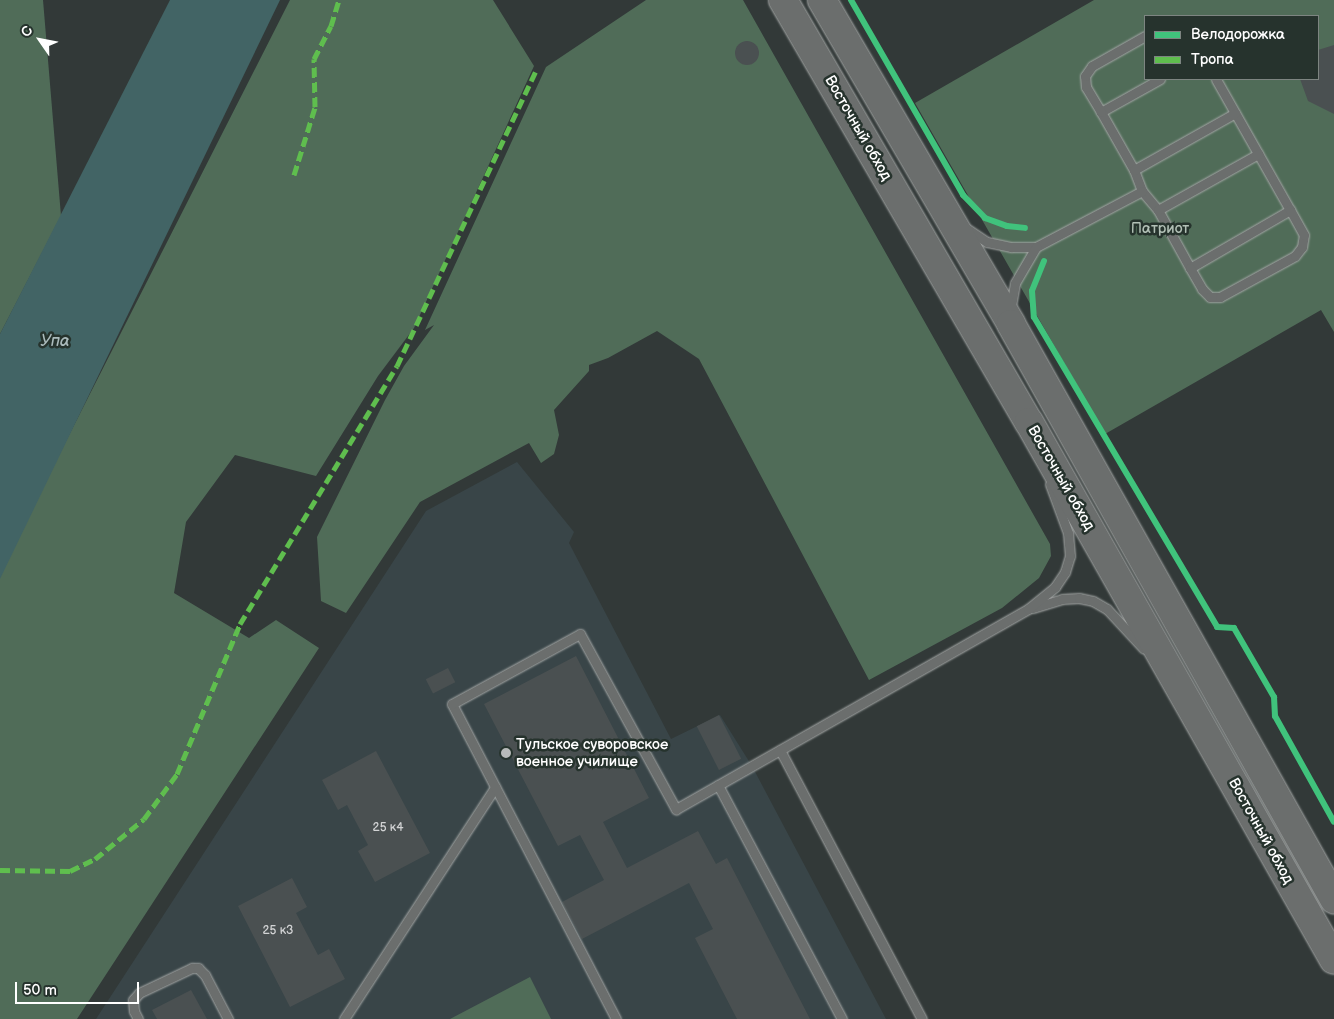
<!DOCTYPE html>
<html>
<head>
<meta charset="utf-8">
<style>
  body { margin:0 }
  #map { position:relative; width:1334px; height:1019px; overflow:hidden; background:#323938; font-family:"Balsamiq Sans",sans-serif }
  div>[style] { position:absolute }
  .built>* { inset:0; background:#394548 }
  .green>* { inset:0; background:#506c58 }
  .water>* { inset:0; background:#426465 }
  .building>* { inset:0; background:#4a5051; transform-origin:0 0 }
  .round { border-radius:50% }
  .roads { filter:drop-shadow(0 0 1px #a3a6a5) drop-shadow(0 0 1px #a3a6a5) }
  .service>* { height:9px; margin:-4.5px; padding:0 4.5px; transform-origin:4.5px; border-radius:4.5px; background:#6b6e6d }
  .primary>* { height:28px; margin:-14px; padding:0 14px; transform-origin:14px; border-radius:14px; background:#6b6e6d }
  .quiet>* { height:5px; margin-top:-2.5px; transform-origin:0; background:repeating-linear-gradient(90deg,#5fbe4e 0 10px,transparent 0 15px) }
  .cycleway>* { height:6px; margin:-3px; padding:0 3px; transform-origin:3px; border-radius:3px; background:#40c37c }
  .dots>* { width:14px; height:14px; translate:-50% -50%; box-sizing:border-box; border:2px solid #26332d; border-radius:50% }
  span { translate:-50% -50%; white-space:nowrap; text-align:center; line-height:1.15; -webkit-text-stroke:5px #26332d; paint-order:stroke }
  .number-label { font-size:12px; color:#d2d3d4 }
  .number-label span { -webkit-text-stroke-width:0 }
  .street-label { font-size:15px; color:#fff }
  .park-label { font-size:15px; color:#b2c0b6 }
  .poi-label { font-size:15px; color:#fff }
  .left { translate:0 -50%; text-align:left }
  .water-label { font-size:16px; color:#abbbbc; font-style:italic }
  .legend { position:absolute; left:1144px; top:15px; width:175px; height:65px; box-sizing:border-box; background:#26332d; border:1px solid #7d8581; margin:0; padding:6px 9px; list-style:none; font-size:15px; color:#fff }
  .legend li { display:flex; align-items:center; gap:10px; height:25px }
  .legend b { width:25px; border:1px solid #7d8581 }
  .north { position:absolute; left:15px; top:15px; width:50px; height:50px; -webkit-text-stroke:4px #26332d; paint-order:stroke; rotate:303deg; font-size:14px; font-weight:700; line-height:20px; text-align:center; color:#fff }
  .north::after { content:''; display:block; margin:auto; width:18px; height:22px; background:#fff; clip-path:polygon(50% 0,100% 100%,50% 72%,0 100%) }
  .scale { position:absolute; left:15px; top:982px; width:124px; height:22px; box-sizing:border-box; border:2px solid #fff; border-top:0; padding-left:6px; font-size:15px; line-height:18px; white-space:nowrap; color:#fff; -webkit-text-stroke:4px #26332d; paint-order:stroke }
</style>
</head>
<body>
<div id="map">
  <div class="built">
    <i style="clip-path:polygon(517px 462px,574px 532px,569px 543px,671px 739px,720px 715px,752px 766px,886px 1019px,96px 1019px,426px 511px)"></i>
  </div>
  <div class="green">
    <i style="clip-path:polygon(0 0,43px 0,61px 216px,0 334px)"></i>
    <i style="clip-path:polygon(290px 0,493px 0,534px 66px,414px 328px,378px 376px,316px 476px,235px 455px,186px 522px,174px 593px,249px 638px,276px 620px,319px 648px,77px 1019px,0 1019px,0 571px)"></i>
    <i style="clip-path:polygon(646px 0,743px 0,1050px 544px,1051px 556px,1039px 578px,1002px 608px,869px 680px,699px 359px,657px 331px,608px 358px,589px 365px,589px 371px,554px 410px,559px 435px,554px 454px,541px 463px,529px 443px,420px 502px,346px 613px,321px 601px,317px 537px,385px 400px,404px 366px,434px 325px,425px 330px,546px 67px)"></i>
    <i style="clip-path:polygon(evenodd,1094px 0,1334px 0,1334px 332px,1321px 310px,1105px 434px,915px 103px,1094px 0,1145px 16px,1318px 16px,1318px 79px,1145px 79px,1145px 16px)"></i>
    <i style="clip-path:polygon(530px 977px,551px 1019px,450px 1019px)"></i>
  </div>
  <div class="water">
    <i style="clip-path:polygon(170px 0,280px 0,0 579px,0 334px)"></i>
  </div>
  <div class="building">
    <i class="round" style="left:735px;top:41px;width:24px;height:24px"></i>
    <i style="clip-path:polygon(1334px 45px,1334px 114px,1308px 101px,1300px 79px,1318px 79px,1318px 50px)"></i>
    <i style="clip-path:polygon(576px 656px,649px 798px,603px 822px,627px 868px,698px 831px,716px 864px,727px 858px,810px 1019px,737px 1019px,695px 938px,713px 929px,689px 883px,582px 939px,562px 902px,604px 880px,580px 835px,558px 846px,484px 704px)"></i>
    <i style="left:448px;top:668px;width:16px;height:25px;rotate:63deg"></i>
    <i style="left:719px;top:715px;width:49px;height:25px;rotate:63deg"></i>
    <i style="clip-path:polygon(376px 751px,430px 853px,375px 882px,358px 851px,368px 845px,347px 805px,338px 810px,322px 780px)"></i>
    <i style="clip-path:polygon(292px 878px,307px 907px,296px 913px,318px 955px,329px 949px,345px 979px,290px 1007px,238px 906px)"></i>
    <i style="clip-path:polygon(191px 990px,207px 1019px,157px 1019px,152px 1010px)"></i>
  </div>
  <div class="roads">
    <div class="service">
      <i style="left:1160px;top:79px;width:68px;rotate:150.8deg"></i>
      <i style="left:1101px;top:112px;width:67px;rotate:60.4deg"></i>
      <i style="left:1134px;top:170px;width:22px;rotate:69deg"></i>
      <i style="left:1142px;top:191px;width:25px;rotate:50deg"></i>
      <i style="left:1158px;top:210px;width:66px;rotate:61.1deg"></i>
      <i style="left:1190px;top:268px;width:116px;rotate:-30.1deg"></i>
      <i style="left:1290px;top:210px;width:150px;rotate:-119.5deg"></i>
      <i style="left:1101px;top:112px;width:29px;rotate:-121deg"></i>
      <i style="left:1086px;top:87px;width:11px;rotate:-95deg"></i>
      <i style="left:1085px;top:76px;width:12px;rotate:-55deg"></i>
      <i style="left:1092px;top:66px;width:61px;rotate:-29.5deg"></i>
      <i style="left:1134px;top:170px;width:116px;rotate:-29.4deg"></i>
      <i style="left:1158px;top:210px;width:115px;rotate:-29.2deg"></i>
      <i style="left:966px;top:228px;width:25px;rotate:34deg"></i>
      <i style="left:987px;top:242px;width:25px;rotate:12deg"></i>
      <i style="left:1011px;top:247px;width:25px"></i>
      <i style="left:1036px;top:247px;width:120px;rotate:-27.8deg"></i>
      <i style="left:1190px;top:268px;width:24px;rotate:60deg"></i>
      <i style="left:1202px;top:289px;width:11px;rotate:45deg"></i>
      <i style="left:1210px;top:297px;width:10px"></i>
      <i style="left:1220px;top:297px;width:85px;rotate:-28.7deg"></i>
      <i style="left:1295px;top:256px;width:11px;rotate:-52deg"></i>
      <i style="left:1302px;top:247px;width:12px;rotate:-81deg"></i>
      <i style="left:1304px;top:235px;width:29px;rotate:-119deg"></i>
      <i style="left:1011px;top:306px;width:23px;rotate:-80deg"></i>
      <i style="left:1015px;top:283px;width:42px;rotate:-59.7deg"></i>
      <i style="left:1033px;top:608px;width:30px;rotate:-17deg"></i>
      <i style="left:1062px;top:599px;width:17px;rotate:-3deg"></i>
      <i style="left:1079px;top:598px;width:14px;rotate:12deg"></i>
      <i style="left:1093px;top:601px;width:16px;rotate:30deg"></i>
      <i style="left:1107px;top:609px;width:54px;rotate:47.2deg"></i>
      <i style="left:780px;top:750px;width:304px;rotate:62.2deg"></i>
      <i style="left:718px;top:785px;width:265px;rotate:62.1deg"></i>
      <i style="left:138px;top:1019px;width:9px;rotate:-117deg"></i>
      <i style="left:134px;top:1011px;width:11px;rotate:-95deg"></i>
      <i style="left:133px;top:1000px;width:9px;rotate:-49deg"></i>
      <i style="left:139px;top:993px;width:59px;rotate:-25.3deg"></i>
      <i style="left:192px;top:968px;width:6px"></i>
      <i style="left:198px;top:968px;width:10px;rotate:45deg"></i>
      <i style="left:205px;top:975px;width:50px;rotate:62.4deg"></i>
      <i style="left:344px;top:1019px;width:277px;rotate:-56.9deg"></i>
      <i style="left:616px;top:1019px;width:355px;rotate:-117.5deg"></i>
      <i style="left:452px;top:704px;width:146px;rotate:-28.7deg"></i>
      <i style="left:580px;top:634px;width:200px;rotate:61.3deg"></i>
      <i style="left:676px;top:809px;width:405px;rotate:-29.6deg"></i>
      <i style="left:1028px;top:609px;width:35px;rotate:-39deg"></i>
      <i style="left:1055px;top:587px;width:18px;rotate:-56deg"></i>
      <i style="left:1065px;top:572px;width:17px;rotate:-73deg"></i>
      <i style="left:1070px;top:556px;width:23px;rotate:-95deg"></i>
      <i style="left:1068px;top:533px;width:52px;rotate:-110.2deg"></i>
    </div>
    <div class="primary">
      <i style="left:783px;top:0;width:488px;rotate:59.8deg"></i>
      <i style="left:1029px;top:422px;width:618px;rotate:60.45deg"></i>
      <i style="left:822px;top:0;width:375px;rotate:59.7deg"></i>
      <i style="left:1011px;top:324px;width:660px;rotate:60.68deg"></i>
    </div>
  </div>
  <div class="quiet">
    <i style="left:294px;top:175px;width:71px;rotate:-72.8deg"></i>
    <i style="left:315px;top:107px;width:48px;rotate:-91.2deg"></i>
    <i style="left:314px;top:59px;width:37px;rotate:-63deg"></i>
    <i style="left:331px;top:26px;width:27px;rotate:-73deg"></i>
    <i style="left:0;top:870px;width:70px;rotate:0.8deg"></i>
    <i style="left:70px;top:871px;width:28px;rotate:-26deg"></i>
    <i style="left:95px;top:859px;width:63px;rotate:-39.2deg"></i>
    <i style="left:144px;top:819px;width:56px;rotate:-53.7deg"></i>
    <i style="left:177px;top:774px;width:163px;rotate:-67.2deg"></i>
    <i style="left:240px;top:624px;width:302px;rotate:-58.7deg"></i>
    <i style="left:397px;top:366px;width:328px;rotate:-64.8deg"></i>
  </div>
  <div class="cycleway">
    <i style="left:851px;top:0;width:225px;rotate:60.1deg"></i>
    <i style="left:963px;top:195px;width:32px;rotate:46deg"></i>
    <i style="left:985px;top:218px;width:23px;rotate:20deg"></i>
    <i style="left:1007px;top:226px;width:18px;rotate:6deg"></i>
    <i style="left:1044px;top:261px;width:32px;rotate:112deg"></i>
    <i style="left:1032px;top:291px;width:26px;rotate:86deg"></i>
    <i style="left:1034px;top:317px;width:360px;rotate:59.4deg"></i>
    <i style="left:1217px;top:627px;width:17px;rotate:3deg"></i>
    <i style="left:1234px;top:628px;width:80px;rotate:59.9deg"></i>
    <i style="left:1274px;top:697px;width:19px;rotate:87deg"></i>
    <i style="left:1275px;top:716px;width:121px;rotate:60.9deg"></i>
  </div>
  <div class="dots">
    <i style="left:506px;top:753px;background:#b7bab9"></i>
  </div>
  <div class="number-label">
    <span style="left:388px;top:828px">25 к4</span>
    <span style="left:278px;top:931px">25 к3</span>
  </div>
  <div class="street-label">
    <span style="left:858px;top:128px;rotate:60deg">Восточный обход</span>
    <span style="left:1061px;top:478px;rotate:60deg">Восточный обход</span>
    <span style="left:1261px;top:831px;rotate:61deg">Восточный обход</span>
  </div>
  <div class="park-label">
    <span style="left:1160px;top:229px">Патриот</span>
  </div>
  <div class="poi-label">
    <span class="left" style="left:516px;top:753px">Тульское суворовское<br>военное училище</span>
  </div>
  <div class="water-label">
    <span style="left:55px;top:342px">Упа</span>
  </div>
  <ul class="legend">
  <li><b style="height:6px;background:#40c37c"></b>Велодорожка</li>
  <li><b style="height:6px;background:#5fbe4e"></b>Тропа</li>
  </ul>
  <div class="north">С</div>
  <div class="scale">50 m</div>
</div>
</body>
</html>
